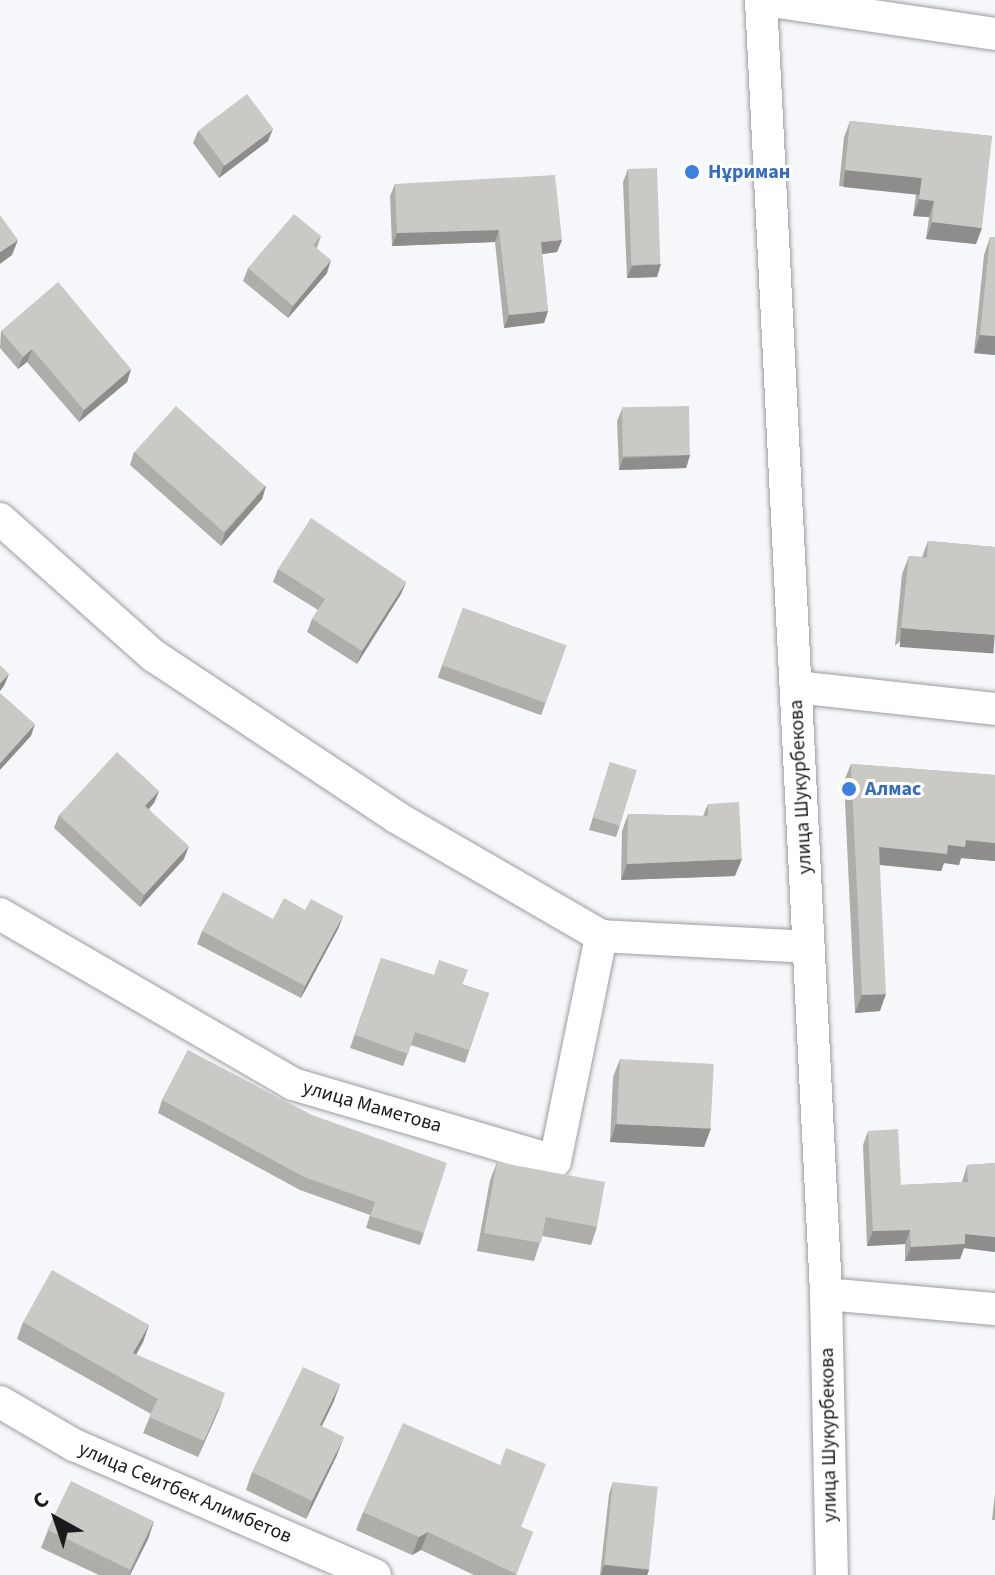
<!DOCTYPE html>
<html>
<head>
<meta charset="utf-8">
<style>
  body { margin:0 }
  #map { position:relative; width:995px; height:1575px; overflow:hidden; background:#f5f7fa; font-family:"Source Sans 3",sans-serif }
  div>[style] { position:absolute }
  .roads { filter:drop-shadow(0 0 2px #9c9da0) drop-shadow(0 0 2px #9c9da0) }
  .street>* { height:32px; margin:-16px; padding:0 16px; transform-origin:16px; border-radius:16px; background:#fff }
  .wall>* { inset:0; background:#afadaa; transform-origin:0 0 }
  .shaded-wall>* { inset:0; background:#8e8d8b; transform-origin:0 0 }
  .building>* { inset:0; background:#cbc9c6; transform-origin:0 0 }
  .dots>* { width:22px; height:22px; translate:-50% -50%; box-sizing:border-box; border:4px solid #fff; border-radius:50% }
  span { translate:-50% -50%; white-space:nowrap; text-align:center; line-height:1.15; -webkit-text-stroke:6px #fff; paint-order:stroke }
  .shop-label { font-size:20px; color:#366cbe; font-weight:700 }
  .left { translate:0 -50%; text-align:left }
  .street-label { font-size:20px; color:#1b1b1c }
  .north { position:absolute; left:16px; top:1479px; width:80px; height:80px; -webkit-text-stroke:6px #fff; paint-order:stroke; rotate:320deg; font-size:22px; font-weight:700; line-height:32px; text-align:center; color:#1b1b1c }
  .north::after { content:''; display:block; margin:auto; width:28px; height:36px; background:#1b1b1c; clip-path:polygon(50% 0,100% 100%,50% 72%,0 100%) }
</style>
</head>
<body>
<div id="map">
  <div class="roads">
    <div class="street">
      <i style="left:761px;top:0;width:1296px;rotate:87.12deg"></i>
      <i style="left:826px;top:1294px;width:281px;rotate:88.8deg"></i>
      <i style="left:765px;top:0;width:232px;rotate:8.4deg"></i>
      <i style="left:0;top:519px;width:206px;rotate:41.7deg"></i>
      <i style="left:154px;top:656px;width:291px;rotate:33.6deg"></i>
      <i style="left:396px;top:817px;width:237px;rotate:30.1deg"></i>
      <i style="left:601px;top:936px;width:208px;rotate:3deg"></i>
      <i style="left:796px;top:687px;width:200px;rotate:6.3deg"></i>
      <i style="left:0;top:914px;width:339px;rotate:30.1deg"></i>
      <i style="left:293px;top:1084px;width:273px;rotate:16.4deg"></i>
      <i style="left:555px;top:1161px;width:230px;rotate:-78.4deg"></i>
      <i style="left:826px;top:1294px;width:170px;rotate:5.1deg"></i>
      <i style="left:0;top:1402px;width:86px;rotate:30.2deg"></i>
      <i style="left:74px;top:1445px;width:328px;rotate:23.4deg"></i>
    </div>
  </div>
  <div class="wall">
    <i style="clip-path:polygon(850px 121px,992px 136px,976px 244px,926px 239px,929px 217px,913px 216px,916px 194px,839px 186px,844px 137px)"></i>
    <i style="clip-path:polygon(198px 131px,268px 141px,219px 178px,193px 143px)"></i>
    <i style="clip-path:polygon(628px 169px,657px 277px,627px 278px,623px 182px)"></i>
    <i style="clip-path:polygon(395px 184px,562px 240px,557px 252px,542px 254px,548px 311px,544px 323px,504px 328px,495px 242px,392px 246px,390px 196px)"></i>
    <i style="clip-path:polygon(321px 236px,317px 248px,327px 273px,288px 318px,243px 281px,248px 268px)"></i>
    <i style="clip-path:polygon(990px 237px,995px 355px,974px 353px,984px 255px)"></i>
    <i style="clip-path:polygon(1px 331px,131px 369px,127px 382px,79px 422px,27px 362px,18px 369px,0 348px)"></i>
    <i style="clip-path:polygon(622px 409px,690px 455px,686px 468px,619px 470px,617px 421px)"></i>
    <i style="clip-path:polygon(134px 452px,266px 486px,262px 499px,221px 546px,130px 465px)"></i>
    <i style="clip-path:polygon(928px 541px,995px 547px,895px 646px,902px 574px,909px 556px,922px 557px)"></i>
    <i style="clip-path:polygon(278px 569px,406px 582px,401px 594px,357px 664px,307px 632px,312px 619px,318px 610px,273px 582px)"></i>
    <i style="left:463px;top:608px;width:110px;height:74px;rotate:20deg"></i>
    <i style="clip-path:polygon(610px 762px,620px 825px,616px 837px,589px 830px)"></i>
    <i style="clip-path:polygon(851px 764px,995px 775px,995px 861px,961px 858px,959px 865px,944px 863px,941px 871px,880px 865px,880px 1011px,855px 1013px,844px 781px)"></i>
    <i style="clip-path:polygon(159px 791px,154px 803px,149px 809px,184px 859px,140px 907px,54px 828px,59px 815px)"></i>
    <i style="clip-path:polygon(708px 804px,735px 876px,621px 880px,622px 831px,628px 814px,703px 816px)"></i>
    <i style="clip-path:polygon(305px 910px,343px 916px,338px 929px,301px 998px,197px 944px,202px 931px,273px 919px)"></i>
    <i style="clip-path:polygon(381px 958px,489px 993px,465px 1063px,411px 1045px,403px 1066px,350px 1048px)"></i>
    <i style="clip-path:polygon(188px 1050px,424px 1233px,420px 1245px,366px 1228px,370px 1215px,300px 1190px,158px 1113px,162px 1100px)"></i>
    <i style="clip-path:polygon(620px 1059px,711px 1128px,704px 1147px,610px 1142px,613px 1077px)"></i>
    <i style="clip-path:polygon(868px 1131px,901px 1185px,962px 1182px,967px 1165px,995px 1163px,995px 1252px,964px 1248px,960px 1259px,905px 1261px,905px 1244px,867px 1246px,863px 1145px)"></i>
    <i style="clip-path:polygon(497px 1162px,597px 1227px,591px 1245px,542px 1236px,534px 1261px,477px 1251px,490px 1180px)"></i>
    <i style="clip-path:polygon(23px 1322px,149px 1325px,143px 1342px,136px 1354px,219px 1409px,198px 1457px,143px 1433px,151px 1414px,17px 1339px)"></i>
    <i style="clip-path:polygon(340px 1384px,333px 1403px,322px 1426px,337px 1455px,306px 1519px,246px 1490px,252px 1472px)"></i>
    <i style="clip-path:polygon(613px 1482px,649px 1570px,647px 1575px,600px 1575px,609px 1494px)"></i>
    <i style="clip-path:polygon(995px 1493px,995px 1520px,992px 1520px)"></i>
    <i style="clip-path:polygon(363px 1512px,521px 1527px,533px 1532px,516px 1575px,474px 1575px,421px 1550px,412px 1555px,356px 1530px)"></i>
    <i style="clip-path:polygon(154px 1521px,148px 1539px,130px 1575px,99px 1575px,41px 1548px,48px 1530px)"></i>
  </div>
  <div class="shaded-wall">
    <i style="clip-path:polygon(273px 129px,268px 141px,219px 178px,224px 165px)"></i>
    <i style="left:845px;top:170px;width:77px;height:17px;rotate:6deg"></i>
    <i style="clip-path:polygon(919px 199px,934px 201px,929px 217px,913px 216px)"></i>
    <i style="clip-path:polygon(932px 222px,982px 228px,976px 244px,926px 239px)"></i>
    <i style="clip-path:polygon(499px 230px,495px 242px,392px 246px,397px 233px)"></i>
    <i style="clip-path:polygon(18px 240px,12px 255px,0 264px,0 252px)"></i>
    <i style="clip-path:polygon(562px 240px,557px 252px,536px 255px,541px 242px)"></i>
    <i style="clip-path:polygon(331px 260px,327px 273px,288px 318px,293px 306px)"></i>
    <i style="clip-path:polygon(661px 264px,657px 277px,627px 278px,632px 266px)"></i>
    <i style="clip-path:polygon(548px 311px,544px 323px,504px 328px,509px 315px)"></i>
    <i style="clip-path:polygon(980px 335px,995px 336px,995px 355px,974px 353px)"></i>
    <i style="clip-path:polygon(32px 349px,27px 362px,18px 369px,23px 357px)"></i>
    <i style="clip-path:polygon(131px 369px,127px 382px,79px 422px,84px 410px)"></i>
    <i style="clip-path:polygon(690px 455px,686px 468px,619px 470px,623px 458px)"></i>
    <i style="clip-path:polygon(266px 486px,262px 499px,221px 546px,225px 533px)"></i>
    <i style="clip-path:polygon(406px 582px,401px 594px,357px 664px,362px 651px)"></i>
    <i style="left:901px;top:628px;width:94px;height:19px;rotate:4deg"></i>
    <i style="clip-path:polygon(9px 674px,4px 686px,0 691px,0 683px)"></i>
    <i style="clip-path:polygon(35px 724px,31px 736px,0 770px,0 763px)"></i>
    <i style="clip-path:polygon(159px 791px,154px 803px,140px 818px,145px 806px)"></i>
    <i style="clip-path:polygon(966px 840px,995px 843px,995px 861px,961px 858px,959px 865px,944px 863px,941px 871px,873px 864px,879px 847px,948px 845px)"></i>
    <i style="clip-path:polygon(189px 846px,184px 859px,140px 907px,144px 895px)"></i>
    <i style="clip-path:polygon(742px 859px,735px 876px,621px 880px,627px 864px)"></i>
    <i style="clip-path:polygon(343px 916px,338px 929px,301px 998px,305px 986px)"></i>
    <i style="clip-path:polygon(886px 994px,880px 1011px,855px 1013px,862px 995px)"></i>
    <i style="clip-path:polygon(616px 1124px,711px 1128px,704px 1147px,610px 1142px)"></i>
    <i style="clip-path:polygon(910px 1230px,905px 1244px,867px 1246px,873px 1231px)"></i>
    <i style="clip-path:polygon(965px 1234px,995px 1237px,995px 1252px,964px 1248px,960px 1259px,905px 1261px,911px 1247px)"></i>
    <i style="clip-path:polygon(149px 1325px,143px 1342px,128px 1369px,133px 1353px)"></i>
    <i style="clip-path:polygon(340px 1384px,333px 1403px,313px 1443px,320px 1425px)"></i>
    <i style="clip-path:polygon(225px 1393px,219px 1409px,198px 1457px,204px 1441px)"></i>
    <i style="clip-path:polygon(344px 1437px,337px 1455px,306px 1519px,312px 1501px)"></i>
    <i style="clip-path:polygon(154px 1521px,148px 1539px,130px 1575px,129px 1575px)"></i>
    <i style="clip-path:polygon(428px 1532px,421px 1550px,412px 1555px,419px 1537px)"></i>
    <i style="clip-path:polygon(604px 1565px,649px 1570px,647px 1575px,601px 1575px)"></i>
  </div>
  <div class="building">
    <i style="left:247px;top:94px;width:44px;height:61px;rotate:53deg"></i>
    <i style="clip-path:polygon(850px 121px,992px 136px,982px 228px,932px 222px,934px 201px,919px 199px,922px 178px,845px 170px)"></i>
    <i style="left:657px;top:168px;width:96px;height:29px;rotate:88deg"></i>
    <i style="clip-path:polygon(555px 175px,562px 240px,541px 242px,548px 311px,509px 315px,499px 230px,397px 233px,395px 184px)"></i>
    <i style="clip-path:polygon(294px 214px,321px 236px,313px 245px,331px 260px,293px 306px,248px 268px)"></i>
    <i style="clip-path:polygon(0 215px,18px 240px,0 252px)"></i>
    <i style="clip-path:polygon(990px 237px,995px 237px,995px 336px,980px 335px)"></i>
    <i style="clip-path:polygon(58px 282px,131px 369px,84px 410px,32px 349px,23px 357px,1px 331px)"></i>
    <i style="left:176px;top:406px;width:120px;height:62px;rotate:42deg"></i>
    <i style="left:689px;top:406px;width:49px;height:67px;rotate:89deg"></i>
    <i style="clip-path:polygon(311px 518px,406px 582px,362px 651px,312px 619px,325px 599px,278px 569px)"></i>
    <i style="clip-path:polygon(928px 541px,995px 547px,995px 635px,901px 628px,909px 556px,927px 558px)"></i>
    <i style="left:463px;top:608px;width:110px;height:61px;rotate:20deg"></i>
    <i style="clip-path:polygon(0 665px,9px 674px,0 683px)"></i>
    <i style="clip-path:polygon(0 693px,35px 724px,0 763px)"></i>
    <i style="clip-path:polygon(117px 752px,159px 791px,145px 806px,189px 846px,144px 895px,59px 815px)"></i>
    <i style="left:610px;top:762px;width:28px;height:58px;rotate:17deg"></i>
    <i style="clip-path:polygon(851px 764px,995px 775px,995px 843px,966px 840px,965px 847px,948px 845px,947px 854px,879px 847px,886px 994px,862px 995px)"></i>
    <i style="clip-path:polygon(739px 802px,742px 859px,627px 864px,628px 814px,708px 816px,708px 804px)"></i>
    <i style="clip-path:polygon(223px 892px,273px 919px,284px 898px,305px 910px,311px 899px,343px 916px,305px 986px,202px 931px)"></i>
    <i style="clip-path:polygon(381px 958px,434px 975px,439px 960px,468px 970px,462px 985px,489px 993px,469px 1050px,415px 1032px,408px 1054px,355px 1035px)"></i>
    <i style="clip-path:polygon(188px 1050px,312px 1115px,447px 1163px,424px 1233px,370px 1216px,375px 1202px,304px 1177px,162px 1100px)"></i>
    <i style="left:620px;top:1059px;width:94px;height:65px;rotate:3deg"></i>
    <i style="clip-path:polygon(898px 1129px,901px 1185px,968px 1182px,967px 1165px,995px 1163px,995px 1237px,965px 1234px,965px 1244px,911px 1247px,910px 1230px,873px 1231px,868px 1131px)"></i>
    <i style="clip-path:polygon(497px 1162px,605px 1182px,597px 1227px,546px 1217px,541px 1243px,484px 1233px)"></i>
    <i style="clip-path:polygon(52px 1270px,149px 1325px,133px 1353px,225px 1393px,204px 1441px,149px 1417px,158px 1399px,23px 1322px)"></i>
    <i style="clip-path:polygon(303px 1367px,340px 1384px,320px 1425px,344px 1437px,312px 1501px,252px 1472px)"></i>
    <i style="clip-path:polygon(403px 1423px,500px 1465px,506px 1448px,546px 1464px,521px 1527px,533px 1532px,516px 1574px,428px 1532px,419px 1537px,363px 1512px)"></i>
    <i style="left:71px;top:1481px;width:92px;height:54px;rotate:26deg"></i>
    <i style="left:613px;top:1482px;width:45px;height:83px;rotate:6deg"></i>
  </div>
  <div class="dots">
    <i style="left:692px;top:172px;background:#3f7fe0"></i>
    <i style="left:849px;top:789px;background:#3f7fe0"></i>
  </div>
  <div class="shop-label">
    <span class="left" style="left:708px;top:172px">Нұриман</span>
    <span class="left" style="left:865px;top:789px">Алмас</span>
  </div>
  <div class="street-label">
    <span style="left:801px;top:787px;rotate:-93deg">улица Шукурбекова</span>
    <span style="left:372px;top:1107px;rotate:16deg">улица Маметова</span>
    <span style="left:829px;top:1435px;rotate:-91deg">улица Шукурбекова</span>
    <span style="left:185px;top:1493px;rotate:23deg">улица Сеитбек Алимбетов</span>
  </div>
  <div class="north">С</div>
</div>
</body>
</html>
